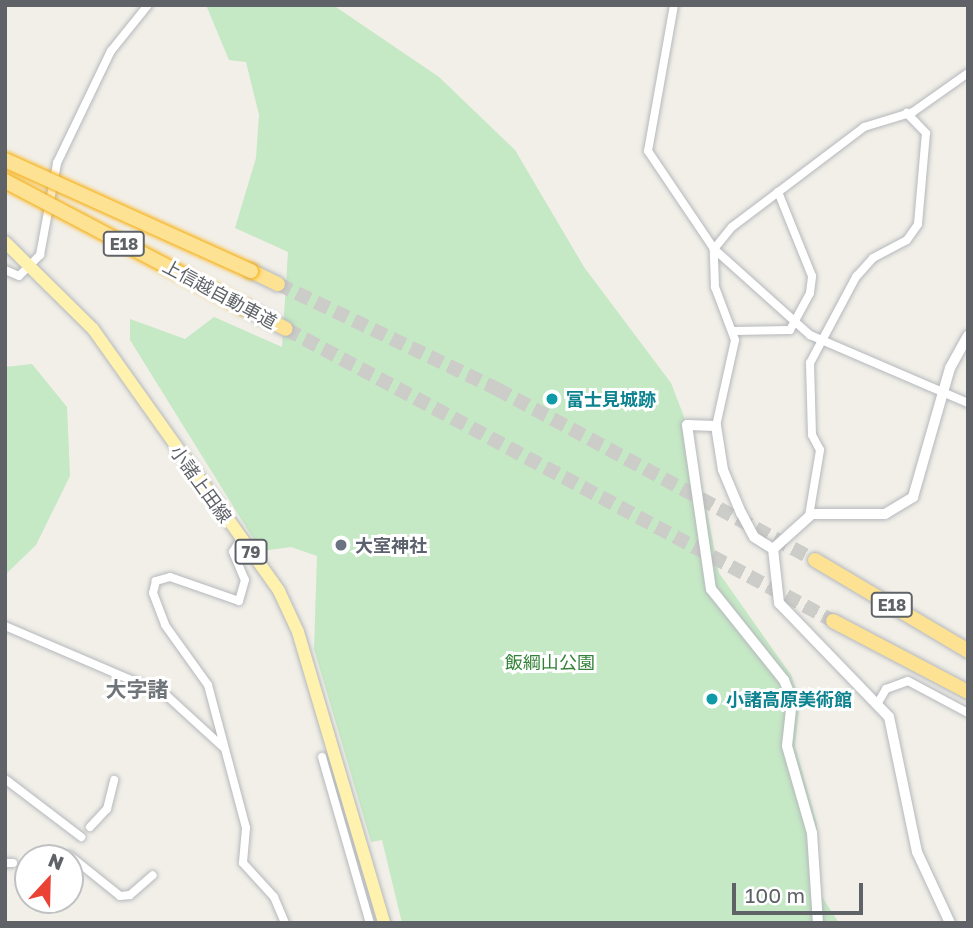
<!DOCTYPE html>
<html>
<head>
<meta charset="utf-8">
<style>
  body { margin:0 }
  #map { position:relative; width:973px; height:928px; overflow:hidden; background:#f1efe8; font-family:"Golos Text","Noto Sans JP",sans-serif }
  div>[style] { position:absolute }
  .green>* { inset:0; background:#c5e8c5 }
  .highway-tunnel>* { height:14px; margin-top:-7px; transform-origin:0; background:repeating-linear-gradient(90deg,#ccccc8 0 14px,transparent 0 21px) }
  .roads { filter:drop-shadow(0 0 2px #b5b8bc) drop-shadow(0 0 2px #b5b8bc) }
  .street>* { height:8px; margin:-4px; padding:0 4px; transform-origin:4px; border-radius:4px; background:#fff }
  .secondary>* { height:10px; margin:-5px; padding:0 5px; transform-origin:5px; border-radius:5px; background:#fff }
  .primary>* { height:12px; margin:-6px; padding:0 6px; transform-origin:6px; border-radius:6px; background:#fff2af }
  .highway>* { height:14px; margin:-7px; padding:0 7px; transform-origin:7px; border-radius:7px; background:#fde293 }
  .bridges { filter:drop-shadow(0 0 2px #f9ab00) drop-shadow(0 0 2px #f9ab00) }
  .highway-bridge>* { height:14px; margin:-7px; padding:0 7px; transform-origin:7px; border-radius:7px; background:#fde293 }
  .dots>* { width:19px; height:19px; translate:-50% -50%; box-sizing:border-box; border:4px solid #fff; border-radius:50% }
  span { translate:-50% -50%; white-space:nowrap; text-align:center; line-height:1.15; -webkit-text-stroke:6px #fff; paint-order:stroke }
  .shield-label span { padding:2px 5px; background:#fff; border:2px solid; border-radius:5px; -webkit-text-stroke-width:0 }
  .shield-label { font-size:16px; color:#5f6368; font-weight:700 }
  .street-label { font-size:18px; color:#5f6368 }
  .culture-label { font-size:18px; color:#0d838f; font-weight:700 }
  .left { translate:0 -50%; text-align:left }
  .worship-label { font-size:18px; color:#5b616d; font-weight:700 }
  .park-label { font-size:18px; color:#348238 }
  .quarter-label { font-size:21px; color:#70757a; font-weight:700 }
  .frame { position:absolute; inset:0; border:7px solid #5f6368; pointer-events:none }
  .north { position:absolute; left:14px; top:844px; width:70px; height:70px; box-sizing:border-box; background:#fff; border:2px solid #bfc1c3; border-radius:50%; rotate:22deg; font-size:19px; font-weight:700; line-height:28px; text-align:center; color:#5f6368 }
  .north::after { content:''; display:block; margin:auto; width:24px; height:32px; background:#ea4335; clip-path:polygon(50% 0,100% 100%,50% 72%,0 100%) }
  .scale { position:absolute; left:732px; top:883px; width:131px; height:32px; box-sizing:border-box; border:4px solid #5f6368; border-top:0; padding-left:9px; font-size:21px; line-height:24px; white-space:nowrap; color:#5f6368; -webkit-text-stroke:5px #fff; paint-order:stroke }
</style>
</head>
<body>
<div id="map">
  <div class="green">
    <i style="clip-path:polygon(206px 5px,333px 5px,439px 77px,515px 150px,584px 267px,671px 383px,693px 440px,719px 573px,791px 675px,800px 700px,795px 746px,817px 824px,817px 889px,839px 923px,402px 923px,382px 840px,371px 842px,314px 649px,317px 556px,291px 547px,261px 551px,130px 340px,130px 319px,185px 339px,214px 317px,282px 347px,288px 252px,235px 228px,256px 158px,259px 115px,246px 62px,229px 60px)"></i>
    <i style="clip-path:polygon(32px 364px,67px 407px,70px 476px,36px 545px,5px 575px,5px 367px)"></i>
  </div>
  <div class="highway-tunnel">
    <i style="left:278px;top:284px;width:243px;rotate:25.6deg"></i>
    <i style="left:497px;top:389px;width:361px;rotate:28.3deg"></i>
    <i style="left:286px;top:329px;width:620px;rotate:28.09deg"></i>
  </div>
  <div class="roads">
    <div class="street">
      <i style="left:674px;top:5px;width:148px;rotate:100.1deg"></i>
      <i style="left:648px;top:151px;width:118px;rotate:56deg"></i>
      <i style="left:714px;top:249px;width:129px;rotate:41.9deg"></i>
      <i style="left:810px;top:335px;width:172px;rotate:23.3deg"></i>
      <i style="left:5px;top:270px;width:15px;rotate:23deg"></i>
      <i style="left:19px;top:276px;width:30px;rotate:-45deg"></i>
      <i style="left:40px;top:255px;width:94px;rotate:-79.5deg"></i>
      <i style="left:57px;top:163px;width:124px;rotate:-64.3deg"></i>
      <i style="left:111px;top:51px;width:59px;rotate:-51.2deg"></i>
      <i style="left:733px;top:331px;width:57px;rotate:-1deg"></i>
      <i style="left:790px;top:330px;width:42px;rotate:-61.6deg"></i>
      <i style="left:810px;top:293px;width:17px;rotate:-83deg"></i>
      <i style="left:812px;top:276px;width:91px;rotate:-112deg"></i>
      <i style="left:716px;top:426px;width:88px;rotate:-77.5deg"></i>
      <i style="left:735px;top:340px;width:57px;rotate:-110.7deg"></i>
      <i style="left:715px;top:287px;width:38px;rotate:-92deg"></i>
      <i style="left:714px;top:249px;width:28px;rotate:-51deg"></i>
      <i style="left:732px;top:227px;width:166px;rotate:-37.1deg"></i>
      <i style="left:864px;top:127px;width:51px;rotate:-17deg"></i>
      <i style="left:913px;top:112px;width:67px;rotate:-35.3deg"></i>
      <i style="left:809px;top:516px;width:67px;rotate:-80.5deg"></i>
      <i style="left:820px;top:450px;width:17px;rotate:-118deg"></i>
      <i style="left:812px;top:435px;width:72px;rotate:-91.6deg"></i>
      <i style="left:810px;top:363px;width:98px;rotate:-61.9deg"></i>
      <i style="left:856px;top:277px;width:25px;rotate:-48deg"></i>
      <i style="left:873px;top:258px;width:38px;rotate:-28deg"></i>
      <i style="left:907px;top:240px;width:19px;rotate:-55deg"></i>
      <i style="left:918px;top:224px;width:91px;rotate:-85deg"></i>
      <i style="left:926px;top:133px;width:28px;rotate:-134deg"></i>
      <i style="left:241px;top:539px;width:15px;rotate:122deg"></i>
      <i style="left:233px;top:552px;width:30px;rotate:67deg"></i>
      <i style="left:245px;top:580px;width:22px;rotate:106deg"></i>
      <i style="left:239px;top:601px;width:73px;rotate:-160.8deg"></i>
      <i style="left:170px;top:577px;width:15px;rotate:164deg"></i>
      <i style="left:156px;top:581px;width:12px;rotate:104deg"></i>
      <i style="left:153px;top:593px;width:34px;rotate:69deg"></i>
      <i style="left:165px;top:625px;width:74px;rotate:54.4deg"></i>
      <i style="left:208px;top:685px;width:148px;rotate:75.1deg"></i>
      <i style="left:246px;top:828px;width:35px;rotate:95deg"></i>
      <i style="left:243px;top:863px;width:46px;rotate:47.6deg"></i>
      <i style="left:274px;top:897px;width:28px;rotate:67deg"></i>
      <i style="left:5px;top:626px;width:175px;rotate:23.2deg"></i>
      <i style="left:166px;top:695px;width:77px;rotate:42.4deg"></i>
      <i style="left:879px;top:701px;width:14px;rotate:-60deg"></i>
      <i style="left:886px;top:689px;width:23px;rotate:-20deg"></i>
      <i style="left:908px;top:681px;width:68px;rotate:28.1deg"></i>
      <i style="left:322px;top:757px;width:173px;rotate:73.9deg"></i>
      <i style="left:5px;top:779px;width:96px;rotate:37.3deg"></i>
      <i style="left:90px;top:827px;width:25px;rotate:-47deg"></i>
      <i style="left:107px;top:809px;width:30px;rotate:-76deg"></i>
      <i style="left:69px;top:855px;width:65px;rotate:38.8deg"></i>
      <i style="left:120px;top:896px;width:10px;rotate:-6deg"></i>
      <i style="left:130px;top:895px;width:30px;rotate:-41deg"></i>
      <i style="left:5px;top:863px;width:8px"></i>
    </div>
    <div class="secondary">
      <i style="left:773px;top:549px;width:22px;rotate:-148deg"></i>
      <i style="left:754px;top:537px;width:27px;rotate:-118deg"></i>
      <i style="left:741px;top:513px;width:47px;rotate:-112.7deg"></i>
      <i style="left:723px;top:470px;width:45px;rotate:-99deg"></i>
      <i style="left:716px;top:426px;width:29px;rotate:-178deg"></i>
      <i style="left:687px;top:425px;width:166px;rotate:81.7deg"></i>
      <i style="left:711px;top:589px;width:117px;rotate:51.3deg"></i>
      <i style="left:784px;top:680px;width:22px;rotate:68deg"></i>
      <i style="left:792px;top:700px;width:46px;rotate:96.2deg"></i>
      <i style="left:787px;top:746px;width:91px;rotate:74deg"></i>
      <i style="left:812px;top:833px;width:90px;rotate:86.2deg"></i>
      <i style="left:950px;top:923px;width:78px;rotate:-114.9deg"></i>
      <i style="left:917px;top:852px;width:138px;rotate:-101.7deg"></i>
      <i style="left:889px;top:717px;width:158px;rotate:-134deg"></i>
      <i style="left:779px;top:603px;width:54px;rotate:-96.3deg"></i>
      <i style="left:773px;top:549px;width:52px;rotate:-41.9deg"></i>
      <i style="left:812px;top:514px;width:73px"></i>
      <i style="left:885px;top:514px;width:33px;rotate:-31deg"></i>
      <i style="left:913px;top:497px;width:134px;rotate:-74deg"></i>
      <i style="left:950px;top:368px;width:37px;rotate:-61deg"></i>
    </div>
    <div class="primary">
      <i style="left:5px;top:242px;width:124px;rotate:44.7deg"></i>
      <i style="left:93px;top:329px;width:321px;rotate:54.6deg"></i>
      <i style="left:279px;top:591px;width:45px;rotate:65.1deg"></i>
      <i style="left:298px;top:632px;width:303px;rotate:73.5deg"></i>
    </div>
    <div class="highway">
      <i style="left:251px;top:271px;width:30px;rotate:26deg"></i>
      <i style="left:244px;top:307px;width:47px;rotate:27.6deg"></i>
      <i style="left:815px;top:560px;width:178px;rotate:30.7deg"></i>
      <i style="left:833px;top:621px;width:153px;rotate:27.7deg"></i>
    </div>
  </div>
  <div class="bridges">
    <div class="highway-bridge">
      <i style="left:5px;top:160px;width:270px;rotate:24.3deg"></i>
      <i style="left:5px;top:181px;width:270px;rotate:27.8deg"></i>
    </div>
  </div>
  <div class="dots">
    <i style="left:552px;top:399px;background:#0f9aa8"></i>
    <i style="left:341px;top:545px;background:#6b7280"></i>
    <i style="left:712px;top:699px;background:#0f9aa8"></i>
  </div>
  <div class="shield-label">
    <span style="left:124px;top:244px">E18</span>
    <span style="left:251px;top:552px">79</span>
    <span style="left:892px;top:605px">E18</span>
  </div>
  <div class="street-label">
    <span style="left:220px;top:294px;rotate:28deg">上信越自動車道</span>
    <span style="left:201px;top:484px;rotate:54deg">小諸上田線</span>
  </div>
  <div class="culture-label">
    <span class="left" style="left:566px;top:399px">富士見城跡</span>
    <span class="left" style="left:726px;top:699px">小諸高原美術館</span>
  </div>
  <div class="worship-label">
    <span class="left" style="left:355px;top:545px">大室神社</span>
  </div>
  <div class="park-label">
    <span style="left:550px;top:662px">飯綱山公園</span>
  </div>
  <div class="quarter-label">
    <span style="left:137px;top:689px">大字諸</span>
  </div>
  <div class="frame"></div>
  <div class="north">N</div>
  <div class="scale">100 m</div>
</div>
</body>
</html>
